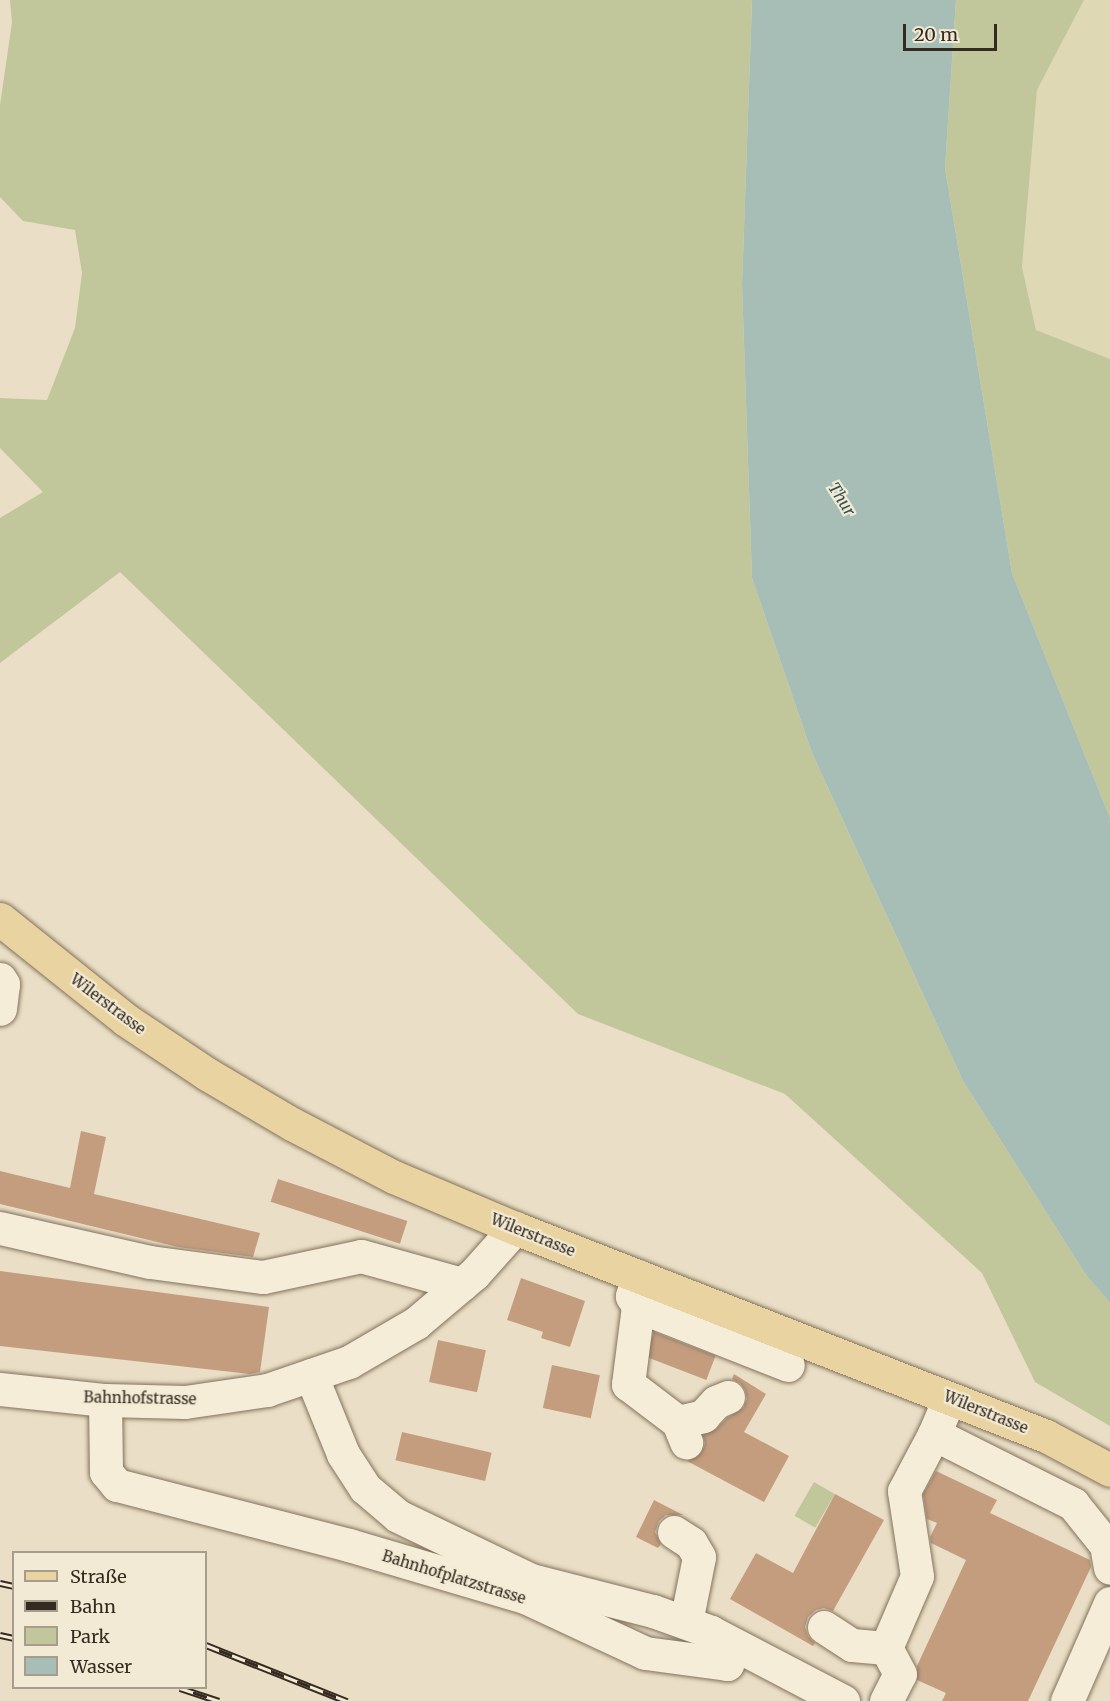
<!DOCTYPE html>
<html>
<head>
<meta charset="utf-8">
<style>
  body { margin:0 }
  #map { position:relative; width:1110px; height:1701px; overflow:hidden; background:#eadfc6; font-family:Merriweather,serif }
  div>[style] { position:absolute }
  .farmland>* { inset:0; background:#ded8b4 }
  .green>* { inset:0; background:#c1c79b; transform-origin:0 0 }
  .water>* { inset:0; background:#a7beb7 }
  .building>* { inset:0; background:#c49d7f; transform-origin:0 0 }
  .roads { filter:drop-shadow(0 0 2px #83725d) drop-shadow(0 0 2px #83725d) }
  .minor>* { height:33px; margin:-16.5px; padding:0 16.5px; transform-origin:16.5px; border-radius:16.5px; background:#f5edd8 }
  .major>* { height:33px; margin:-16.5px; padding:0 16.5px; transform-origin:16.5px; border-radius:16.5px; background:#e9d4a1 }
  .rail>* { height:7px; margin-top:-3.5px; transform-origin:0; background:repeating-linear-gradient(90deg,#f2ead4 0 14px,#352a20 0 28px); box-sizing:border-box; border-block:2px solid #352a20 }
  span { translate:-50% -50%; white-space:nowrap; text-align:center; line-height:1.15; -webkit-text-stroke:4.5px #f2ead4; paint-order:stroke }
  .street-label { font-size:15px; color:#352a20 }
  .water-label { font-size:16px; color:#305351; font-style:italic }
  .legend { position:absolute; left:12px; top:1551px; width:195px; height:138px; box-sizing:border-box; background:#f2ead4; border:2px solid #a69d8c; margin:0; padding:8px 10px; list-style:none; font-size:18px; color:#352a20 }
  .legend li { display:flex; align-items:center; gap:12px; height:30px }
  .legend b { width:30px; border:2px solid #a69d8c }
  .scale { position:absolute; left:903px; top:24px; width:94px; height:27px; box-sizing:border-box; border:3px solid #352a20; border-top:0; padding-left:8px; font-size:18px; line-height:21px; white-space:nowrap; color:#352a20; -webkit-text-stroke:4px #f2ead4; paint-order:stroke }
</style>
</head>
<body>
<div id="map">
  <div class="farmland">
    <i style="clip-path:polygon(1084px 0,1110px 0,1110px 359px,1036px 330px,1022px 267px,1037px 90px)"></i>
  </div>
  <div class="green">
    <i style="clip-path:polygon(10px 0,752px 0,742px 285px,752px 578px,812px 753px,963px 1081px,1086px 1275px,1110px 1303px,1110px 1426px,1035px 1382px,982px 1273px,785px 1094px,578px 1014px,120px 572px,0 663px,0 518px,43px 492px,0 448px,0 398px,47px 400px,75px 328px,82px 273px,75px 230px,23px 221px,0 197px,0 105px,12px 22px)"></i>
    <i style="clip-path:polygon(956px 0,1084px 0,1037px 90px,1022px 267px,1036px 330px,1110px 359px,1110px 818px,1012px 573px,945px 168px)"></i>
    <i style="left:814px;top:1482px;width:24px;height:39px;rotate:30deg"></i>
  </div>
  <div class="water">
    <i style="clip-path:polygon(752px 0,956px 0,945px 168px,1012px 573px,1110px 818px,1110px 1303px,1086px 1275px,963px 1081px,812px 753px,752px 578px,742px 285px)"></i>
  </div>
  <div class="building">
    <i style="clip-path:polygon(81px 1131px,106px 1137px,94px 1194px,260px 1233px,253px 1257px,178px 1247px,0 1204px,0 1171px,70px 1188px)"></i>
    <i style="left:278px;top:1179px;width:136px;height:24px;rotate:18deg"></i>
    <i style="clip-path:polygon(0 1271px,269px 1307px,260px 1372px,250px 1374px,0 1346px)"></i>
    <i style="clip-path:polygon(521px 1278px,585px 1301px,570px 1347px,541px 1338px,543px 1332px,507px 1320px)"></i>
    <i style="left:654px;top:1332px;width:66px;height:26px;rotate:21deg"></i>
    <i style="left:438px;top:1340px;width:49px;height:43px;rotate:12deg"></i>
    <i style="left:552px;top:1365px;width:49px;height:44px;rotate:12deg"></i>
    <i style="clip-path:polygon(734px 1374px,766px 1394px,744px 1432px,789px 1456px,764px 1502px,687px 1461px,701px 1453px,705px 1444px,703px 1435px,716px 1429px,727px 1418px,743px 1408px,747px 1399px,745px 1390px,740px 1383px,732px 1379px)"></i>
    <i style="left:402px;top:1432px;width:92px;height:29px;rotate:13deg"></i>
    <i style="clip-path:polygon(936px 1471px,997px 1500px,990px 1513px,1090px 1560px,1091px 1567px,1028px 1701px,942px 1701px,946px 1693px,917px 1680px,917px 1666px,966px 1560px,931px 1543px,930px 1537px,937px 1523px,927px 1519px,923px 1494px)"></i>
    <i style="clip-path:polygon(835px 1494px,884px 1520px,833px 1611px,824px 1608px,816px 1610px,808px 1617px,805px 1627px,808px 1636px,815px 1643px,813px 1646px,730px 1599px,756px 1553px,793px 1573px)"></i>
    <i style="clip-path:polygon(654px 1500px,683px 1515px,666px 1515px,659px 1521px,655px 1532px,661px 1544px,658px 1548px,636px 1537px)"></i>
  </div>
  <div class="roads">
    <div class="minor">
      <i style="left:0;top:979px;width:6px;rotate:59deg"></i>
      <i style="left:3px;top:984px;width:25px;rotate:97deg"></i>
      <i style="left:0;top:1228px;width:154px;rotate:12.8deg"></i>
      <i style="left:150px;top:1262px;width:114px;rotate:7.6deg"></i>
      <i style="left:263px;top:1277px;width:100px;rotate:-12.1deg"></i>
      <i style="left:361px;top:1256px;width:105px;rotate:15.5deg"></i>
      <i style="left:638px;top:1276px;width:21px;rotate:107deg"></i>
      <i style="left:632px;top:1296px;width:12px;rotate:59deg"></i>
      <i style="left:638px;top:1306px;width:79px;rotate:97.3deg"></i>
      <i style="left:628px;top:1384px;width:63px;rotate:37.2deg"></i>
      <i style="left:678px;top:1422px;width:22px;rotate:68deg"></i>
      <i style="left:638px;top:1306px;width:161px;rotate:21.5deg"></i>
      <i style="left:311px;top:1375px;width:85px;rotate:67.9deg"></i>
      <i style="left:343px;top:1454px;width:40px;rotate:57.1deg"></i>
      <i style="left:365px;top:1488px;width:43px;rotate:40.3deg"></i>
      <i style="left:398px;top:1516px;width:148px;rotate:25.7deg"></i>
      <i style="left:531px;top:1580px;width:126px;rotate:14.3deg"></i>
      <i style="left:653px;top:1611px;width:62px;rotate:19.9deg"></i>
      <i style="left:0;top:1389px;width:106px;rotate:6deg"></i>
      <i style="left:105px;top:1400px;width:80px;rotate:1.4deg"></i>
      <i style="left:185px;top:1402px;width:83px;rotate:-8.3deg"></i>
      <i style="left:267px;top:1390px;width:87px;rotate:-18.9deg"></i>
      <i style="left:349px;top:1362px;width:78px;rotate:-30.2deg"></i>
      <i style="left:416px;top:1323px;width:76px;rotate:-40.2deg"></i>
      <i style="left:474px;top:1274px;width:62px;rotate:-48.3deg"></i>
      <i style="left:105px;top:1400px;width:72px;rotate:89.2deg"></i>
      <i style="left:106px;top:1472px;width:17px;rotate:50deg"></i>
      <i style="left:117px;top:1485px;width:240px;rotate:14.5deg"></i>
      <i style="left:349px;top:1545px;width:184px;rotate:16.5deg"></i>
      <i style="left:525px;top:1597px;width:132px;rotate:25deg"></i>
      <i style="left:645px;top:1653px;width:83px;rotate:7.6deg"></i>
      <i style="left:727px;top:1664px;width:36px;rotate:-117deg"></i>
      <i style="left:711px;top:1632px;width:149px;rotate:27.6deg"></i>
      <i style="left:943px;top:1413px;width:23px;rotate:113deg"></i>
      <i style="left:934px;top:1434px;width:156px;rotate:26.7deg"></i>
      <i style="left:1073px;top:1504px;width:53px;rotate:51.2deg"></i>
      <i style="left:1106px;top:1545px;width:23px;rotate:80deg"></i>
      <i style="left:678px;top:1422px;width:26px;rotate:-13deg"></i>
      <i style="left:703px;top:1416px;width:19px;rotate:-47deg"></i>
      <i style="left:716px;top:1402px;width:13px;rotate:-23deg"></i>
      <i style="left:674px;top:1532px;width:20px;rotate:33deg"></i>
      <i style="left:691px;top:1543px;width:16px;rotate:60deg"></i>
      <i style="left:699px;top:1557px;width:66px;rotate:101.3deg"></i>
      <i style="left:824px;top:1627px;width:33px;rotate:33deg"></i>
      <i style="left:852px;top:1645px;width:34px;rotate:5deg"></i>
      <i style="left:886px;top:1701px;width:30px;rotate:-63deg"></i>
      <i style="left:900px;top:1674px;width:30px;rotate:-118deg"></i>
      <i style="left:886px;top:1648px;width:78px;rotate:-66.7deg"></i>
      <i style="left:917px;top:1576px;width:86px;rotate:-98.7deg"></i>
      <i style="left:904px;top:1491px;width:64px;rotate:-62.2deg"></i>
      <i style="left:1067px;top:1701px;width:107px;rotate:-66.3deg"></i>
    </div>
    <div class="major">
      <i style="left:0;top:919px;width:161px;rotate:38.7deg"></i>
      <i style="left:126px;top:1020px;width:97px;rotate:33.7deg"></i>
      <i style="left:207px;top:1074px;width:99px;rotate:30.5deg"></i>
      <i style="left:292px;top:1124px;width:115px;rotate:27.5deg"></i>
      <i style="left:394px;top:1177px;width:131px;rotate:22.9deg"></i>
      <i style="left:515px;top:1228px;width:570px;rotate:21.39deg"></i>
      <i style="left:1046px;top:1436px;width:72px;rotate:28deg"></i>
    </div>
  </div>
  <div class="rail">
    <i style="left:0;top:1583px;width:14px;rotate:12deg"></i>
    <i style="left:0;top:1635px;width:14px;rotate:12deg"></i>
    <i style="left:206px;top:1645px;width:152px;rotate:21.7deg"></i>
    <i style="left:180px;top:1688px;width:41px;rotate:18.4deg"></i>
  </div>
  <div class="street-label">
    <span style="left:108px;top:1004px;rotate:37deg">Wilerstrasse</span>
    <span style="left:533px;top:1235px;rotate:22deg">Wilerstrasse</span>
    <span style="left:140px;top:1398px;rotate:1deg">Bahnhofstrasse</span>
    <span style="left:986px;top:1412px;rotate:22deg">Wilerstrasse</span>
    <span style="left:454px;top:1577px;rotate:17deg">Bahnhofplatzstrasse</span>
  </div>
  <div class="water-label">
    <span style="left:842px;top:499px;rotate:58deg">Thur</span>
  </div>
  <ul class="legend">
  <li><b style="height:8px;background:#e9d4a1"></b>Straße</li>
  <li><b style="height:8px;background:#352a20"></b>Bahn</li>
  <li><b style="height:16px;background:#c1c79b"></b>Park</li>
  <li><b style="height:16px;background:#a7beb7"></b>Wasser</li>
  </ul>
  <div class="scale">20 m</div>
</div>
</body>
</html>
